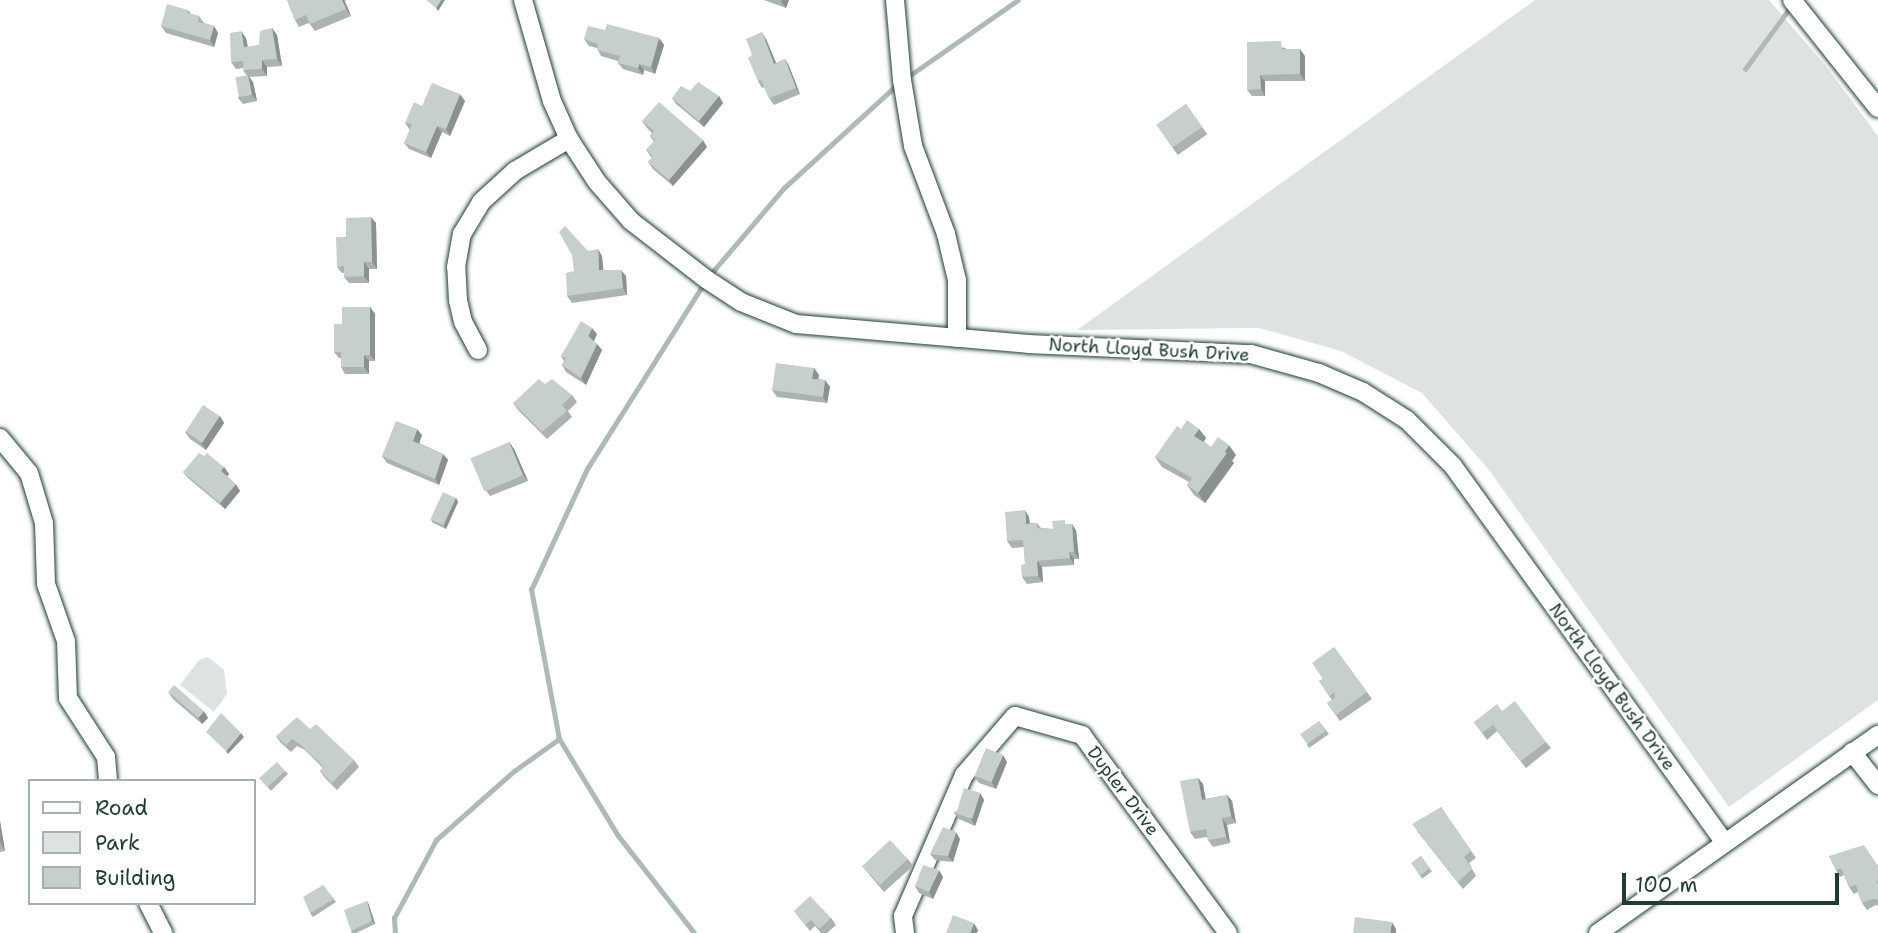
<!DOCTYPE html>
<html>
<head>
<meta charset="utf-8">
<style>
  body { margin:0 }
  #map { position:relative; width:1878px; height:933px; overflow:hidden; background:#fff; font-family:"Shantell Sans",sans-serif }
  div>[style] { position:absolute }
  .green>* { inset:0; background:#dee3e2 }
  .stream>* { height:4.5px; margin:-2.25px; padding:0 2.25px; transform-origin:2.25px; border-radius:2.25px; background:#afbab7 }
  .roads { filter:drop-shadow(0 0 2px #1f3d34) drop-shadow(0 0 2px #1f3d34) }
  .minor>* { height:18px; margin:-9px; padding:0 9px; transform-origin:9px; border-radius:9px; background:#fff }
  .wall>* { inset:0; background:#abb2af; transform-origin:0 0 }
  .shaded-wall>* { inset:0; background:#8b918f }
  .building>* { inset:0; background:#c7cfcc; transform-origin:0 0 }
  span { translate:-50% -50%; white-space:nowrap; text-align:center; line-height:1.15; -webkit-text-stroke:5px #fff; paint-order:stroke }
  .street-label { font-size:18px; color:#1f3d34 }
  .legend { position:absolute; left:28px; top:779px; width:228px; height:126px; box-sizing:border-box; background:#fff; border:2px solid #a5b1ae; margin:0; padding:9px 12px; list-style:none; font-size:21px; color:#1f3d34 }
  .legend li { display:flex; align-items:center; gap:14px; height:35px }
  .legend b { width:35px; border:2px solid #a5b1ae }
  .scale { position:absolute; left:1622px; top:873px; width:217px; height:32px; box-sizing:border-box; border:4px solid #1f3d34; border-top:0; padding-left:9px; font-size:21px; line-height:24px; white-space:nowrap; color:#1f3d34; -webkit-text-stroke:5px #fff; paint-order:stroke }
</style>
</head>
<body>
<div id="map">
  <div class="green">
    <i style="clip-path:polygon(1535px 0,1769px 0,1825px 65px,1878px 136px,1878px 700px,1729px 807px,1489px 470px,1422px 393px,1341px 351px,1259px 328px,1077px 330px)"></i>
    <i style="clip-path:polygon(208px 657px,224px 670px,227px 694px,214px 712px,180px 685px,199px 660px)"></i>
  </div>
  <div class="stream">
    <i style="left:1745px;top:69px;width:79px;rotate:-53.7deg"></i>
    <i style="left:906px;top:78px;width:136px;rotate:-34.9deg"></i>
    <i style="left:709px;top:276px;width:116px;rotate:-49.6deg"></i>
    <i style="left:784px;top:188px;width:156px;rotate:-42.4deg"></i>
    <i style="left:395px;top:933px;width:15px;rotate:-94deg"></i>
    <i style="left:394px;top:918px;width:89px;rotate:-61.7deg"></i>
    <i style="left:436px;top:840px;width:104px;rotate:-41.5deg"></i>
    <i style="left:514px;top:771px;width:55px;rotate:-35.4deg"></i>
    <i style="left:694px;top:933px;width:123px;rotate:-128.1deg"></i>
    <i style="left:618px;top:836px;width:114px;rotate:-121.3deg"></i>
    <i style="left:559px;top:739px;width:152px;rotate:-100.6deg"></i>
    <i style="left:531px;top:590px;width:133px;rotate:-65.2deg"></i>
    <i style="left:587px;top:469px;width:220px;rotate:-57.8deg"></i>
  </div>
  <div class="roads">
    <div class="minor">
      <i style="left:523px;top:0;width:105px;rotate:74deg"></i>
      <i style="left:552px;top:101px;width:42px;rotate:65.9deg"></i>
      <i style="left:569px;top:139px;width:51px;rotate:56.9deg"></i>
      <i style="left:597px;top:182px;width:52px;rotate:48.9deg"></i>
      <i style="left:631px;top:221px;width:95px;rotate:37.7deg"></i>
      <i style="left:706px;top:279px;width:42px;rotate:33.3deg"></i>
      <i style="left:741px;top:302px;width:59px;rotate:21.8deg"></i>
      <i style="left:796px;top:324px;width:233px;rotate:4.9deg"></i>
      <i style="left:1028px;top:344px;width:223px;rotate:2.6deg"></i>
      <i style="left:1251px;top:354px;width:71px;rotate:15.6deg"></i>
      <i style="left:1319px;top:373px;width:48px;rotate:23.4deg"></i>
      <i style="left:1363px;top:392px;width:52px;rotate:32.5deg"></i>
      <i style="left:1407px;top:420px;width:65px;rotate:45deg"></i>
      <i style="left:1453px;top:466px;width:463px;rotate:54.2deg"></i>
      <i style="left:895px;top:0;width:80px;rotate:85deg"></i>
      <i style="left:902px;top:80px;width:67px;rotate:80.5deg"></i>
      <i style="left:913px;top:146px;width:94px;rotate:69.4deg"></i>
      <i style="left:946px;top:234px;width:47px;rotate:76.6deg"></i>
      <i style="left:957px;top:280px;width:58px;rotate:90deg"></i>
      <i style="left:1792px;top:0;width:138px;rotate:51.5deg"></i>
      <i style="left:478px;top:350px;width:32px;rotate:-118deg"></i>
      <i style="left:463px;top:322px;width:23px;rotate:-103deg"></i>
      <i style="left:458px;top:300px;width:33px;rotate:-93deg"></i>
      <i style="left:456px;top:267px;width:34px;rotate:-80deg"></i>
      <i style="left:462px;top:234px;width:37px;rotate:-59deg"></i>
      <i style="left:481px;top:202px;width:46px;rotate:-42.4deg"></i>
      <i style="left:515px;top:171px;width:63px;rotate:-30.7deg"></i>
      <i style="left:0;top:438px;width:45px;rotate:50.4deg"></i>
      <i style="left:29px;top:473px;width:52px;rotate:73.3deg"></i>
      <i style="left:44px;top:523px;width:61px;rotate:88.1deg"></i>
      <i style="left:46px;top:584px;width:60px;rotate:70.7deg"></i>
      <i style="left:66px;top:641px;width:57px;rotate:88deg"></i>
      <i style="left:68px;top:698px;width:70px;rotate:57.2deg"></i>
      <i style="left:106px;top:757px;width:24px;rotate:85deg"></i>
      <i style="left:1852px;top:752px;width:42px;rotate:51.8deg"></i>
      <i style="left:148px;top:903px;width:34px;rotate:63deg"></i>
      <i style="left:905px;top:933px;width:17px;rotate:-97deg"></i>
      <i style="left:903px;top:916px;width:154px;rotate:-66.6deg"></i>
      <i style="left:964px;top:775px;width:78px;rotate:-49.2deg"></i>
      <i style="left:1015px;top:716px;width:70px;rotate:15.8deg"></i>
      <i style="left:1082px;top:735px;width:246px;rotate:53.6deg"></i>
      <i style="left:1598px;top:933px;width:343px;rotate:-35.3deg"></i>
    </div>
  </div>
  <div class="wall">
    <i style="clip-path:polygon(287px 0,346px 0,345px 1px,351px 16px,315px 31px,309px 23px,299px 27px,295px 20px)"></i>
    <i style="clip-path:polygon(764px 0,789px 0,786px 8px)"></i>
    <i style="clip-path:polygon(188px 10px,191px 14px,199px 16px,204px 23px,214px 26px,218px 33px,214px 47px,166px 33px,161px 26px)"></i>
    <i style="clip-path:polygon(272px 28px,277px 35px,282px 66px,267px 67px,267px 76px,249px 77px,253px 82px,257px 101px,243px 104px,238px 98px,247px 76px,243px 70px,243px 68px,236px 69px,231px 62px,246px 38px,248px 47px,259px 45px)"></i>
    <i style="clip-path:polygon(605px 30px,659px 38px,664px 45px,655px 74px,644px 70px,643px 75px,623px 69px,618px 63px,618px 61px,601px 56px,597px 48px,589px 46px,584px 39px)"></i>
    <i style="clip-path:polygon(766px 39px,776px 63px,785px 59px,789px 66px,800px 94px,774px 105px,769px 98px,764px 87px,762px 88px,758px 81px,752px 55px)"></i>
    <i style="clip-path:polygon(1247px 42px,1286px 48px,1286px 49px,1305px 56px,1305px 81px,1265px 81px,1265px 96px,1252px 96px,1247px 90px)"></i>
    <i style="clip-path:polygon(690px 91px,719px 96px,723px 103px,704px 127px,676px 104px,672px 98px)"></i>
    <i style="clip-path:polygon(465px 101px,450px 136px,442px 132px,431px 158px,409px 149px,404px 143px,410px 130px,405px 123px,422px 106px)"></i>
    <i style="left:1186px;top:104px;width:37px;height:36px;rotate:55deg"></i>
    <i style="clip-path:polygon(642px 121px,707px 147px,673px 186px,653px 169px,648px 162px,652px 158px,646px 150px,654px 142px,650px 136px,652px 133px,647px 128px)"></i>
    <i style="clip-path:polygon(376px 223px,377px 269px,369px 269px,369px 283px,349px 283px,344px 277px,344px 273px,342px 273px,337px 267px,346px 237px)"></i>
    <i style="clip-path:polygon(602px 256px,603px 270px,626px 276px,627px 295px,572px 303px,567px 296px,574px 271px)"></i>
    <i style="clip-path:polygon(370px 307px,375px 314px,375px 361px,369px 361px,369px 374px,345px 374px,341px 367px,341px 358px,339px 358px,334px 352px,342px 324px)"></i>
    <i style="clip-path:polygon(597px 334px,594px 341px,602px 350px,586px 385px,566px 372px,562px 365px,564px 361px,561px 356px)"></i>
    <i style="clip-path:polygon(814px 368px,819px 375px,818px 379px,825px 380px,830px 387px,827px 403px,777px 397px,772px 390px)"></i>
    <i style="clip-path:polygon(545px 384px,572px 395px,577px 402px,568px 411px,572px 417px,547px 439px,518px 410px,513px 403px)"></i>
    <i style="clip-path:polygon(220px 416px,224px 423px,206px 450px,190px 439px,185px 432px)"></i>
    <i style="clip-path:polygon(1181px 429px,1199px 429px,1206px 438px,1204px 442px,1211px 447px,1236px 455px,1232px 461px,1234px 463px,1205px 503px,1194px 495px,1187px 485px,1189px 482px,1162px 467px,1155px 457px)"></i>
    <i style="clip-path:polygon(422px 435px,419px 443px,443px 454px,448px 460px,439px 485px,387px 463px,382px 456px)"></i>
    <i style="clip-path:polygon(509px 442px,514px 449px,528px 481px,490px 496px,485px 489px)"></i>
    <i style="clip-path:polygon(204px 456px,224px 467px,229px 474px,227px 476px,240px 491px,225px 509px,188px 478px,183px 472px)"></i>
    <i style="clip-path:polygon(456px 498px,458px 502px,446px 529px,433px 523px,431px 520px)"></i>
    <i style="clip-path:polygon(1029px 517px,1030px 523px,1037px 523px,1041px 528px,1053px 529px,1068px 524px,1076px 530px,1079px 559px,1074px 559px,1074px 565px,1042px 567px,1043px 582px,1027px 584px,1022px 577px,1025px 564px,1024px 547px,1012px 548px,1007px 541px)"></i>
    <i style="clip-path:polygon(1334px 647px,1372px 699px,1340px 721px,1327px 703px,1332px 700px,1319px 681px,1323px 679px)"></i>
    <i style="clip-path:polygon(168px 692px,208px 718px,202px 724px,173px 699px)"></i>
    <i style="clip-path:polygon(1502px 711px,1546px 742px,1551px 748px,1526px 768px,1497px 731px,1487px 740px,1474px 722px)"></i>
    <i style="clip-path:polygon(1319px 721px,1329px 734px,1309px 748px,1307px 745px)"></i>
    <i style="clip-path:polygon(310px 729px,354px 760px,359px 767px,337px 790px,325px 778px,320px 771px,323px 768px,305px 750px,297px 746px,291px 752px,280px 742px,276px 736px)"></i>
    <i style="clip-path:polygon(1007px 762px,996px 789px,979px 783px,974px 776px)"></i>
    <i style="clip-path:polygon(285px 771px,288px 774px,271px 791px,260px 779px)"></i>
    <i style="clip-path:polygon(1198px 778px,1203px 784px,1205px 799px,1227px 795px,1232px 801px,1236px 823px,1227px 825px,1230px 843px,1213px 847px,1208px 840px,1207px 837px,1195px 839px,1190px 832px)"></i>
    <i style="clip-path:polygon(980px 793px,984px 800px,975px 826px,959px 819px,954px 813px)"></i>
    <i style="clip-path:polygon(1441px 807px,1476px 858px,1469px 863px,1476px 876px,1463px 889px,1417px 831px)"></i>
    <i style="clip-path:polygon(0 821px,5px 851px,0 852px)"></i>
    <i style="clip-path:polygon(960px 839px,953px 862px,935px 860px,930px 854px)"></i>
    <i style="left:1421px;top:856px;width:19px;height:12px;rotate:55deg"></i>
    <i style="clip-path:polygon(1829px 856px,1878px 865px,1878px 906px,1876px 905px,1867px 910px,1862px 903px,1858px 892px,1854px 894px,1849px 887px,1844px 875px,1840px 877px,1836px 870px)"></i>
    <i style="clip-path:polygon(908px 859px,913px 866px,884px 892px,862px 866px)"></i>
    <i style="clip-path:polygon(943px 877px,933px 899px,919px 893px,915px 886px)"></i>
    <i style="clip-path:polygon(323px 885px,336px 902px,313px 917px,310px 913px)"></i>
    <i style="clip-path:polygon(367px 901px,369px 905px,375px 924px,356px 933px,352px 933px,351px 931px)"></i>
    <i style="clip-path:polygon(794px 911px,831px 918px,836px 925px,827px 933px,821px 933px,815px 926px,810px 931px)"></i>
  </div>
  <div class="shaded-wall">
    <i style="clip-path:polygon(342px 0,344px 0,351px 16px,346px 9px)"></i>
    <i style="clip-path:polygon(441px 0,445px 0,438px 11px,436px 8px)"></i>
    <i style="clip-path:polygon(782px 0,789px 0,786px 8px,781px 2px)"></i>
    <i style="clip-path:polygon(214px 26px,218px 33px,214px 47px,210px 40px)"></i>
    <i style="clip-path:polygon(272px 28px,277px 35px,282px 66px,277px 59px)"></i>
    <i style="clip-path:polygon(241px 31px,246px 38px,249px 54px,244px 47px)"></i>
    <i style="clip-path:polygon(762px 32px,766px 39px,779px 70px,774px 64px)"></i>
    <i style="clip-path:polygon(659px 38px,664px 45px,655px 74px,651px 67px)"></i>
    <i style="clip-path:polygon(1300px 49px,1305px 56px,1305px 81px,1300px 74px)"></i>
    <i style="clip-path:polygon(785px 59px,789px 66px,800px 94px,796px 88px)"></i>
    <i style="clip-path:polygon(262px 60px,267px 67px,267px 76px,262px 69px)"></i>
    <i style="clip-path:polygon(639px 64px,644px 70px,643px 75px,638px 68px)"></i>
    <i style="clip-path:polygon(248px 75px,253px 82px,257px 101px,252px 95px)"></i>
    <i style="clip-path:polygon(1260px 75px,1265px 81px,1265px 96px,1261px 89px)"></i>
    <i style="clip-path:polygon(460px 94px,465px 101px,450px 136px,446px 129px)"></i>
    <i style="clip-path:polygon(719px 96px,723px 103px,704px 127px,699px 121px)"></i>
    <i style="clip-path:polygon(437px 126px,442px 132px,431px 158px,426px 152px)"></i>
    <i style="clip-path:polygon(703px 140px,707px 147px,673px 186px,669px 180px)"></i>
    <i style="clip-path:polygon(371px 217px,376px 223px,377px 269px,372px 262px)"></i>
    <i style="clip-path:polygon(598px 249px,602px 256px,604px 276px,599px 270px)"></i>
    <i style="clip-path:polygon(364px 262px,369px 269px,369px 283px,364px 276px)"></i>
    <i style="clip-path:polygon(621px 270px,626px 276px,627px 295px,623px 288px)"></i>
    <i style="clip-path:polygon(370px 307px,375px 314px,375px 361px,370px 355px)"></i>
    <i style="clip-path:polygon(592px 328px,597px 334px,593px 343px,588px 336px)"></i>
    <i style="clip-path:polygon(597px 344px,602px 350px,586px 385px,581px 378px)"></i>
    <i style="clip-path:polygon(364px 355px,369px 361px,369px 374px,364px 367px)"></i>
    <i style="clip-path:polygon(814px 368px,819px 375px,817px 385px,812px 379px)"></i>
    <i style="clip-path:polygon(825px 380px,830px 387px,827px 403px,823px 397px)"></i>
    <i style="clip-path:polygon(220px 416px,224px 423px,206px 450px,201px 443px)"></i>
    <i style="clip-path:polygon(417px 429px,422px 435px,418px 447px,413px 441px)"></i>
    <i style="clip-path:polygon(1199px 429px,1206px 438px,1201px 445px,1194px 436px)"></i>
    <i style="clip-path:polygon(509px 442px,514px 449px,528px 481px,523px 475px)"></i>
    <i style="clip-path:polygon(1229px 445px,1236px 455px,1232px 461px,1234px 463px,1205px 503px,1198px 493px)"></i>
    <i style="clip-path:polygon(443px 454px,448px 460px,439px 485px,435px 479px)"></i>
    <i style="clip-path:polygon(224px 467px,229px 474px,226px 478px,221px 471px)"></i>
    <i style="clip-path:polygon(236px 484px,240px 491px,225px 509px,220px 503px)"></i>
    <i style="clip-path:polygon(456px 498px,458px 502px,446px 529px,444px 526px)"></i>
    <i style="clip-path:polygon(1025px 510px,1029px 517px,1030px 530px,1026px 524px)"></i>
    <i style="clip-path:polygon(1072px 524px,1076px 530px,1079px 559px,1074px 552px)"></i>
    <i style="clip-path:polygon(1069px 552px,1074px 559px,1074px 565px,1070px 558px)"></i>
    <i style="clip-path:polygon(1037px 561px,1042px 567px,1043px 582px,1038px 576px)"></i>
    <i style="clip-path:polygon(204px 711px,208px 718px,202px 724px,198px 717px)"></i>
    <i style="clip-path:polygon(241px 733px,244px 737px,228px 754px,226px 751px)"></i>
    <i style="clip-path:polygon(1003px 755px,1007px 762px,996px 789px,991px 782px)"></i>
    <i style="clip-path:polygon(1198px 778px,1203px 784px,1207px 806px,1202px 800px)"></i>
    <i style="clip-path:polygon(980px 793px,984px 800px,975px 826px,971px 819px)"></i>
    <i style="clip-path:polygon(1227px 795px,1232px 801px,1236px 823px,1231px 816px)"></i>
    <i style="clip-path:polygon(1222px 818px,1227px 825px,1230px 843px,1226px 837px)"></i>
    <i style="clip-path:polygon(0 821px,5px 851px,1px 844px,0 840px)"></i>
    <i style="clip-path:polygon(956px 832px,960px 839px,953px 862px,948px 856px)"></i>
    <i style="clip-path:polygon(939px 870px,943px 877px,933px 899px,929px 892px)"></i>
    <i style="clip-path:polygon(367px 901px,369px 905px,375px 924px,372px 921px)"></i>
    <i style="clip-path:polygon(1392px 922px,1396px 929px,1396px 933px,1390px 933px)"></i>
    <i style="clip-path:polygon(974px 923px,978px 930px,977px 933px,970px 933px)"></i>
  </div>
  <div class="building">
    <i style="clip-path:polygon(287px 0,342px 0,346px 9px,310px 24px,306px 15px,295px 20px)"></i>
    <i style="clip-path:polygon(426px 0,441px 0,436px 8px)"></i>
    <i style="clip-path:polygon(167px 4px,188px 10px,187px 13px,199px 16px,198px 22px,214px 26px,210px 40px,161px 26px)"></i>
    <i style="clip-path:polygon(607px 24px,659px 38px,651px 67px,639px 64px,638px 68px,618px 63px,620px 56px,597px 50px,598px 44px,584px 39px,588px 26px,605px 30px)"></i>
    <i style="clip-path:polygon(272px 28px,277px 59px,262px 60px,262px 69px,243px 70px,243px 61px,231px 62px,230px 33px,241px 31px,244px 47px,259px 45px,260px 31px)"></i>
    <i style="clip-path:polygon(762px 32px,774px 64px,785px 59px,796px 88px,769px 98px,761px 80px,758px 81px,748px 58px,752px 55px,746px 39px)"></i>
    <i style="clip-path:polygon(1281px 41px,1282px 49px,1300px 49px,1300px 74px,1260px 75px,1261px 89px,1247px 90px,1247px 42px)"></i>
    <i style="left:248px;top:75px;width:20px;height:13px;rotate:79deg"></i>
    <i style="clip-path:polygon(698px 82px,719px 96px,699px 121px,672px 98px,681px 86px,690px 91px)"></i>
    <i style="clip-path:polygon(432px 83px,460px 94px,446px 129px,437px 126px,426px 152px,404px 143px,412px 124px,405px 123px,414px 102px,422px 106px)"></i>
    <i style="clip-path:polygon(659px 102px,703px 140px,669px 180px,648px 162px,653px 156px,646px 150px,655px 140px,650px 136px,654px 131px,642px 121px)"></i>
    <i style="left:1186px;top:104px;width:28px;height:36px;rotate:55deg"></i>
    <i style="clip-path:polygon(371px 217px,372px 262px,364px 262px,364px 276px,344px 277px,344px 266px,337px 267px,336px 237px,346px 237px,346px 218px)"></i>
    <i style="clip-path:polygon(565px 226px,588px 251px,598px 249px,599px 270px,621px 270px,623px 288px,567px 296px,566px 273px,574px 271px,572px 255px,559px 232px)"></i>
    <i style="clip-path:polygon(342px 307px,370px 307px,370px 355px,364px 355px,364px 367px,341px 367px,341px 352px,334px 352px,334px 324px,342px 324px)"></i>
    <i style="clip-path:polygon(581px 321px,592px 328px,588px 336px,597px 344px,581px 378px,562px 365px,566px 358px,561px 356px)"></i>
    <i style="clip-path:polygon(776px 363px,814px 368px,812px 379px,825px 380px,823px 397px,772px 390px)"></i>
    <i style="clip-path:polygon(539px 379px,545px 384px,552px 379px,572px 395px,562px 405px,567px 411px,542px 432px,513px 403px)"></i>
    <i style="left:203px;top:405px;width:20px;height:32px;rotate:33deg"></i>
    <i style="clip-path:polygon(1187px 420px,1199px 429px,1194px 436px,1211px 447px,1218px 437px,1229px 445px,1224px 452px,1227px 453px,1198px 493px,1187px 485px,1192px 478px,1155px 457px,1177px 426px,1181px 429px)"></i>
    <i style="clip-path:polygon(396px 421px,417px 429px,413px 441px,443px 454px,435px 479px,382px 456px)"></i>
    <i style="left:509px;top:442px;width:36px;height:42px;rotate:67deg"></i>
    <i style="clip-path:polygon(199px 453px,204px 456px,207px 453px,224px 467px,221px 471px,236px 484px,220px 503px,183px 472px)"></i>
    <i style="left:443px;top:492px;width:14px;height:30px;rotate:25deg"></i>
    <i style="clip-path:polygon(1025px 510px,1026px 524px,1037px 523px,1037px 528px,1053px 529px,1052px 521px,1065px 520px,1065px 524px,1072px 524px,1074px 552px,1069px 552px,1070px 558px,1037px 561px,1038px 576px,1022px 577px,1021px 565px,1025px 564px,1023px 540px,1007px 541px,1005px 512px)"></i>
    <i style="clip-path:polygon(1334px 647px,1367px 692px,1336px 715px,1327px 703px,1335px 698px,1334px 692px,1330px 696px,1319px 681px,1323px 679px,1312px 663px)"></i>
    <i style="left:174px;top:685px;width:40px;height:9px;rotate:41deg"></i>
    <i style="clip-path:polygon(1515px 701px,1546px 742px,1521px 761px,1493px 725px,1482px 733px,1474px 722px,1497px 704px,1502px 711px)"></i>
    <i style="clip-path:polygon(221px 713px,241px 733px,226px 751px,206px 732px)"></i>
    <i style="clip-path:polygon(297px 717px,310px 729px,316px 724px,354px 760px,332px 783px,320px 771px,324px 767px,300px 744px,292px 739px,286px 745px,276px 736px)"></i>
    <i style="left:1319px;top:721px;width:12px;height:23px;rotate:55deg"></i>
    <i style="left:986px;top:748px;width:18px;height:30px;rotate:22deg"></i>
    <i style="left:277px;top:762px;width:12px;height:24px;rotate:48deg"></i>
    <i style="clip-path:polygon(1198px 778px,1202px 800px,1227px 795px,1231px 816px,1222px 818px,1226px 837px,1208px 840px,1206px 829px,1190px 832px,1180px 781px)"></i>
    <i style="left:964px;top:788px;width:17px;height:27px;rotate:17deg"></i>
    <i style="clip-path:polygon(1441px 807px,1471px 851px,1464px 857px,1472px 869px,1458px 882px,1412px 824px)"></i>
    <i style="clip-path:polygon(943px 827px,956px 832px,948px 856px,930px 854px)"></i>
    <i style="left:890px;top:840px;width:26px;height:38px;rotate:47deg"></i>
    <i style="clip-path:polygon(1864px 845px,1878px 866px,1878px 880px,1876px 883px,1878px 884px,1878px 900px,1872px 899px,1862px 903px,1856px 885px,1849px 887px,1841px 868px,1836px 870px,1829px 856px)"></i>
    <i style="left:1421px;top:856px;width:15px;height:12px;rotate:53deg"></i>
    <i style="clip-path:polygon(923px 865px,939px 870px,929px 892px,915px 886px)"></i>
    <i style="clip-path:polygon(323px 885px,334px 899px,310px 913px,303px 897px)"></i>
    <i style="clip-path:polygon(810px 896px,831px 918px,819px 929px,811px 920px,805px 925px,794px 911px)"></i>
    <i style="clip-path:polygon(367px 901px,372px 921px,351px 931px,344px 910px)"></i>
    <i style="clip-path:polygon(953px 915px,974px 923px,970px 933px,946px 933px)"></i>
    <i style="clip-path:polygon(1355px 917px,1392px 922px,1390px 933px,1353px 933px)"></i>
  </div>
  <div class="street-label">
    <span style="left:1149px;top:350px;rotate:3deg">North Lloyd Bush Drive</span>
    <span style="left:1612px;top:687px;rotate:54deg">North Lloyd Bush Drive</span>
    <span style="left:1123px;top:791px;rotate:53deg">Dupler Drive</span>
  </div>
  <ul class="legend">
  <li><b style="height:9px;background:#fff"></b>Road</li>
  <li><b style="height:19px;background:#dee3e2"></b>Park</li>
  <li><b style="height:19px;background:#c7cfcc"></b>Building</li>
  </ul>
  <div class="scale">100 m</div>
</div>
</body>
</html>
